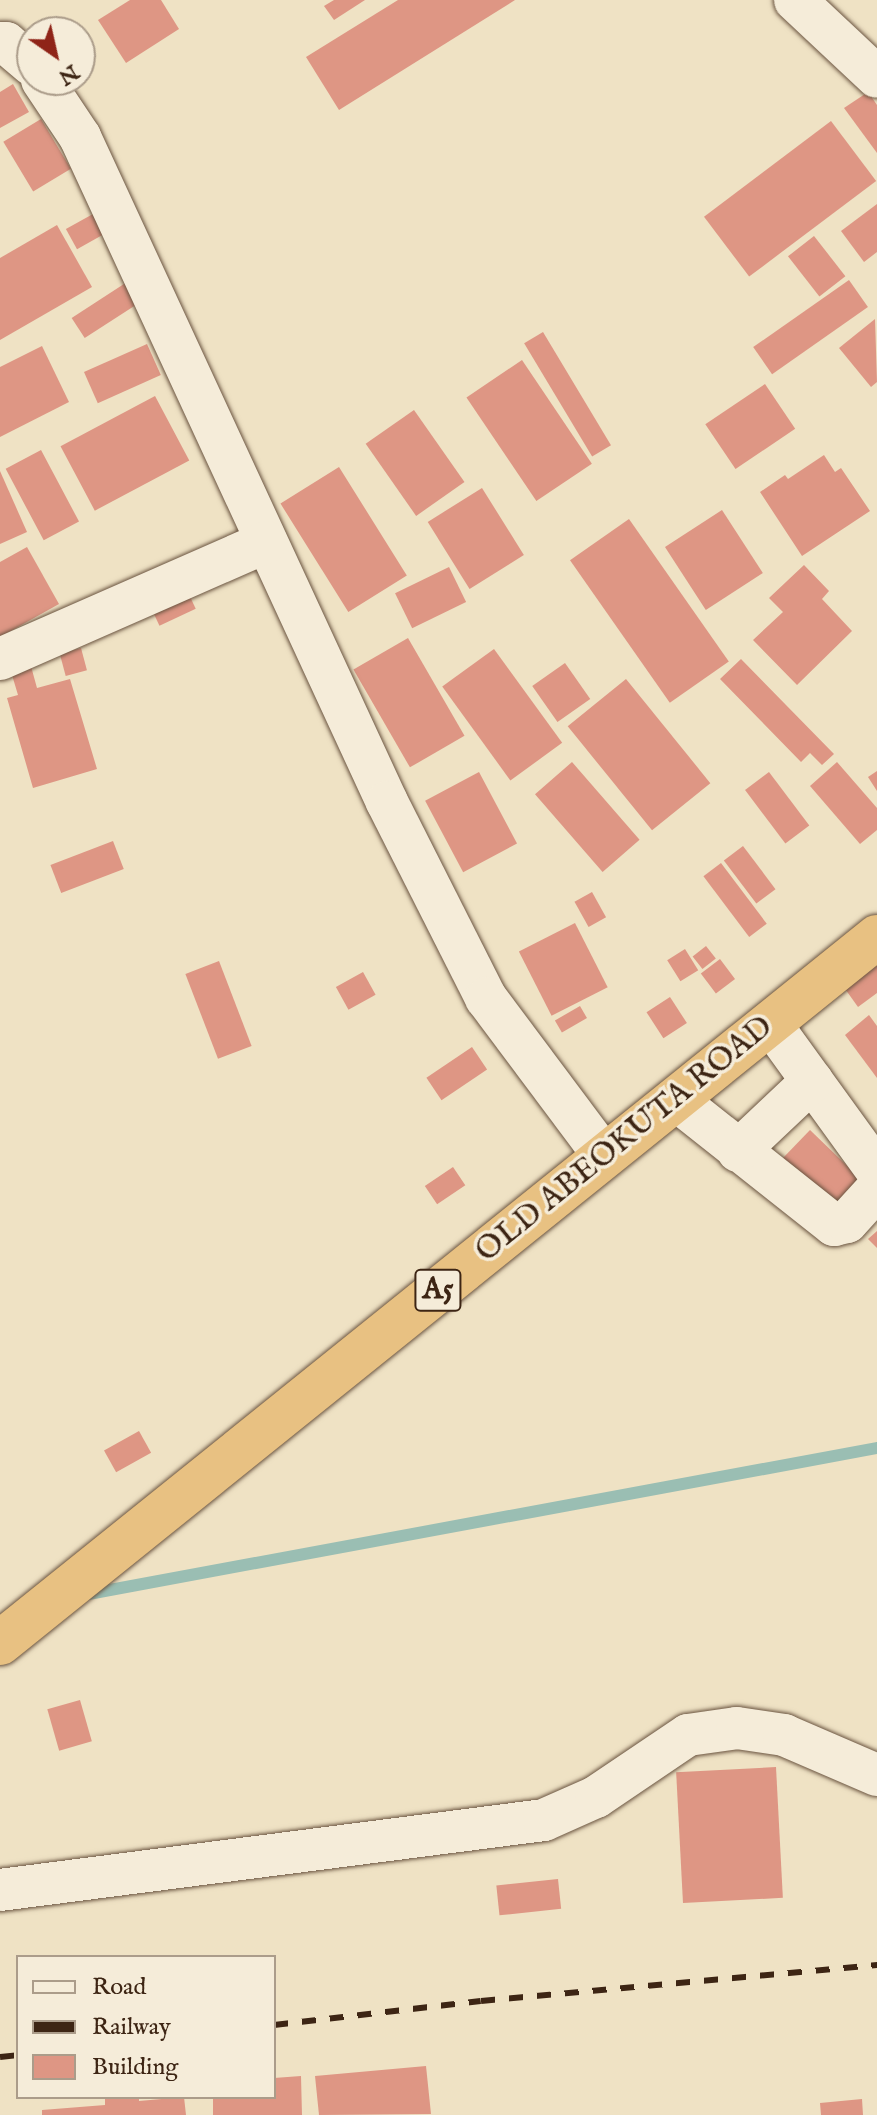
<!DOCTYPE html>
<html>
<head>
<meta charset="utf-8">
<style>
  body { margin:0 }
  #map { position:relative; width:877px; height:2115px; overflow:hidden; background:#efe2c4; font-family:"IM FELL English",serif }
  div>[style] { position:absolute }
  .stream>* { height:12px; margin:-6px; padding:0 6px; transform-origin:6px; border-radius:6px; background:#9abeb3 }
  .building>* { inset:0; background:#de9684; transform-origin:0 0 }
  .roads { filter:drop-shadow(0 0 2px #6a5440) drop-shadow(0 0 2px #6a5440) }
  .minor>* { height:42px; margin:-21px; padding:0 21px; transform-origin:21px; border-radius:21px; background:#f5ecd9 }
  .highway>* { height:44px; margin:-22px; padding:0 22px; transform-origin:22px; border-radius:22px; background:#e8c182 }
  .rail>* { height:6px; margin-top:-3px; transform-origin:0; background:repeating-linear-gradient(90deg,#3d2514 0 14px,transparent 0 28px) }
  span { translate:-50% -50%; white-space:nowrap; text-align:center; line-height:1.15; -webkit-text-stroke:7px #f5ecd9; paint-order:stroke }
  .shield-label span { padding:2px 6px; background:#f5ecd9; border:2px solid; border-radius:6px; -webkit-text-stroke-width:0 }
  .shield-label { font-size:30px; color:#3d2514; font-weight:700 }
  .street-label { font-size:32px; color:#3d2514 }
  .legend { position:absolute; left:16px; top:1955px; width:260px; height:144px; box-sizing:border-box; background:#f5ecd9; border:2px solid #ab9c8a; margin:0; padding:10px 14px; list-style:none; font-size:24px; color:#3d2514 }
  .legend li { display:flex; align-items:center; gap:16px; height:40px }
  .legend b { width:40px; border:2px solid #ab9c8a }
  .north { position:absolute; left:16px; top:16px; width:80px; height:80px; box-sizing:border-box; background:#f5ecd9; border:2px solid #ab9c8a; border-radius:50%; rotate:146deg; font-size:22px; font-weight:700; line-height:32px; text-align:center; color:#3d2514 }
  .north::after { content:''; display:block; margin:auto; width:28px; height:36px; background:#8f2418; clip-path:polygon(50% 0,100% 100%,50% 72%,0 100%) }
</style>
</head>
<body>
<div id="map">
  <div class="stream">
    <i style="left:83px;top:1595px;width:807px;rotate:-10.49deg"></i>
  </div>
  <div class="building">
    <i style="clip-path:polygon(130px 0,161px 0,179px 29px,126px 63px,98px 20px)"></i>
    <i style="clip-path:polygon(334px 0,365px 0,334px 20px,324px 6px)"></i>
    <i style="clip-path:polygon(398px 0,515px 0,339px 110px,306px 57px)"></i>
    <i style="clip-path:polygon(13px 84px,29px 112px,0 128px,0 92px)"></i>
    <i style="clip-path:polygon(868px 92px,877px 105px,877px 153px,844px 108px)"></i>
    <i style="left:41px;top:119px;width:58px;height:44px;rotate:59deg"></i>
    <i style="left:831px;top:121px;width:75px;height:159px;rotate:53deg"></i>
    <i style="clip-path:polygon(877px 204px,877px 252px,864px 262px,841px 231px)"></i>
    <i style="left:93px;top:214px;width:23px;height:31px;rotate:61deg"></i>
    <i style="clip-path:polygon(57px 225px,92px 287px,0 340px,0 258px)"></i>
    <i style="left:814px;top:236px;width:51px;height:33px;rotate:52deg"></i>
    <i style="left:849px;top:280px;width:33px;height:117px;rotate:55deg"></i>
    <i style="left:127px;top:282px;width:24px;height:66px;rotate:57deg"></i>
    <i style="clip-path:polygon(875px 319px,877px 382px,871px 387px,839px 348px)"></i>
    <i style="left:543px;top:332px;width:132px;height:22px;rotate:59deg"></i>
    <i style="left:147px;top:344px;width:34px;height:69px;rotate:66deg"></i>
    <i style="clip-path:polygon(42px 346px,69px 402px,0 437px,0 367px)"></i>
    <i style="left:522px;top:360px;width:125px;height:67px;rotate:56deg"></i>
    <i style="left:765px;top:384px;width:54px;height:72px;rotate:56deg"></i>
    <i style="left:155px;top:396px;width:73px;height:107px;rotate:62deg"></i>
    <i style="left:414px;top:410px;width:88px;height:59px;rotate:55deg"></i>
    <i style="left:41px;top:450px;width:81px;height:40px;rotate:62deg"></i>
    <i style="clip-path:polygon(824px 455px,835px 472px,841px 468px,870px 511px,802px 556px,760px 492px,785px 475px,788px 479px)"></i>
    <i style="left:339px;top:467px;width:128px;height:69px;rotate:58deg"></i>
    <i style="clip-path:polygon(0 471px,27px 532px,0 544px)"></i>
    <i style="left:482px;top:488px;width:79px;height:64px;rotate:58deg"></i>
    <i style="left:722px;top:510px;width:75px;height:68px;rotate:57deg"></i>
    <i style="left:629px;top:519px;width:174px;height:72px;rotate:55deg"></i>
    <i style="clip-path:polygon(27px 547px,59px 604px,0 637px,0 562px)"></i>
    <i style="clip-path:polygon(804px 565px,829px 591px,822px 599px,852px 631px,797px 685px,753px 640px,783px 612px,769px 598px)"></i>
    <i style="left:449px;top:567px;width:39px;height:60px;rotate:64deg"></i>
    <i style="left:186px;top:588px;width:23px;height:40px;rotate:65deg"></i>
    <i style="left:408px;top:638px;width:113px;height:63px;rotate:60deg"></i>
    <i style="left:81px;top:648px;width:23px;height:22px;rotate:75deg"></i>
    <i style="left:494px;top:649px;width:116px;height:64px;rotate:54deg"></i>
    <i style="clip-path:polygon(29px 659px,37px 688px,70px 679px,97px 769px,33px 788px,7px 698px,18px 695px,9px 665px)"></i>
    <i style="clip-path:polygon(741px 659px,834px 754px,822px 765px,810px 753px,801px 762px,720px 679px)"></i>
    <i style="left:565px;top:663px;width:44px;height:40px;rotate:55deg"></i>
    <i style="left:626px;top:679px;width:134px;height:75px;rotate:51deg"></i>
    <i style="left:572px;top:762px;width:103px;height:49px;rotate:49deg"></i>
    <i style="clip-path:polygon(837px 762px,877px 808px,877px 830px,860px 844px,810px 786px)"></i>
    <i style="clip-path:polygon(877px 771px,877px 791px,868px 777px)"></i>
    <i style="left:479px;top:772px;width:81px;height:61px;rotate:62deg"></i>
    <i style="left:769px;top:772px;width:67px;height:30px;rotate:53deg"></i>
    <i style="left:113px;top:841px;width:30px;height:67px;rotate:69deg"></i>
    <i style="left:743px;top:846px;width:54px;height:24px;rotate:53deg"></i>
    <i style="left:721px;top:863px;width:76px;height:22px;rotate:53deg"></i>
    <i style="left:592px;top:892px;width:29px;height:20px;rotate:61deg"></i>
    <i style="left:575px;top:923px;width:72px;height:63px;rotate:63deg"></i>
    <i style="left:706px;top:946px;width:16px;height:17px;rotate:52deg"></i>
    <i style="left:685px;top:949px;width:25px;height:21px;rotate:58deg"></i>
    <i style="left:720px;top:959px;width:25px;height:24px;rotate:53deg"></i>
    <i style="left:219px;top:961px;width:91px;height:36px;rotate:69deg"></i>
    <i style="clip-path:polygon(877px 961px,877px 993px,858px 1007px,843px 986px)"></i>
    <i style="left:363px;top:972px;width:26px;height:31px;rotate:61deg"></i>
    <i style="left:670px;top:997px;width:31px;height:28px;rotate:57deg"></i>
    <i style="left:580px;top:1006px;width:14px;height:29px;rotate:60deg"></i>
    <i style="clip-path:polygon(869px 1015px,877px 1026px,877px 1078px,845px 1035px)"></i>
    <i style="left:472px;top:1047px;width:27px;height:55px;rotate:56deg"></i>
    <i style="left:810px;top:1130px;width:73px;height:42px;rotate:44deg"></i>
    <i style="left:453px;top:1167px;width:22px;height:34px;rotate:56deg"></i>
    <i style="clip-path:polygon(877px 1231px,877px 1248px,868px 1239px)"></i>
    <i style="left:139px;top:1431px;width:25px;height:40px;rotate:61deg"></i>
    <i style="left:80px;top:1700px;width:43px;height:34px;rotate:74deg"></i>
    <i style="left:776px;top:1767px;width:131px;height:100px;rotate:87deg"></i>
    <i style="left:558px;top:1879px;width:30px;height:62px;rotate:84deg"></i>
    <i style="clip-path:polygon(426px 2066px,431px 2114px,319px 2115px,315px 2076px)"></i>
    <i style="clip-path:polygon(301px 2076px,302px 2115px,213px 2115px,213px 2097px,274px 2097px,274px 2078px)"></i>
    <i style="clip-path:polygon(105px 2097px,139px 2097px,139px 2101px,184px 2097px,186px 2115px,42px 2115px,42px 2110px,105px 2105px)"></i>
    <i style="clip-path:polygon(862px 2099px,863px 2115px,821px 2115px,820px 2103px)"></i>
  </div>
  <div class="roads">
    <div class="minor">
      <i style="left:795px;top:0;width:112px;rotate:43.2deg"></i>
      <i style="left:0;top:43px;width:6px"></i>
      <i style="left:6px;top:43px;width:34px;rotate:40deg"></i>
      <i style="left:42px;top:80px;width:69px;rotate:56.3deg"></i>
      <i style="left:80px;top:137px;width:732px;rotate:65.22deg"></i>
      <i style="left:387px;top:802px;width:220px;rotate:63.2deg"></i>
      <i style="left:486px;top:998px;width:197px;rotate:53.2deg"></i>
      <i style="left:0;top:659px;width:291px;rotate:-23.7deg"></i>
      <i style="left:770px;top:1023px;width:183px;rotate:54.1deg"></i>
      <i style="left:675px;top:1099px;width:203px;rotate:38.4deg"></i>
      <i style="left:834px;top:1225px;width:13px;rotate:-13deg"></i>
      <i style="left:847px;top:1222px;width:45px;rotate:-47.7deg"></i>
      <i style="left:738px;top:1151px;width:102px;rotate:-43.4deg"></i>
      <i style="left:0;top:1890px;width:548px;rotate:-7.33deg"></i>
      <i style="left:544px;top:1820px;width:57px;rotate:-23.9deg"></i>
      <i style="left:596px;top:1797px;width:111px;rotate:-34deg"></i>
      <i style="left:688px;top:1735px;width:49px;rotate:-8.1deg"></i>
      <i style="left:737px;top:1728px;width:48px;rotate:8.5deg"></i>
      <i style="left:784px;top:1735px;width:101px;rotate:23.3deg"></i>
    </div>
    <div class="highway">
      <i style="left:0;top:1643px;width:1126px;rotate:-38.83deg"></i>
    </div>
  </div>
  <div class="rail">
    <i style="left:274px;top:2025px;width:208px;rotate:-6.6deg"></i>
    <i style="left:481px;top:2001px;width:398px;rotate:-5.2deg"></i>
    <i style="left:0;top:2057px;width:18px;rotate:-6deg"></i>
  </div>
  <div class="shield-label">
    <span style="left:438px;top:1290px">A5</span>
  </div>
  <div class="street-label">
    <span style="left:625px;top:1140px;rotate:-39deg">OLD ABEOKUTA ROAD</span>
  </div>
  <ul class="legend">
  <li><b style="height:10px;background:#f5ecd9"></b>Road</li>
  <li><b style="height:10px;background:#3d2514"></b>Railway</li>
  <li><b style="height:22px;background:#de9684"></b>Building</li>
  </ul>
  <div class="north">N</div>
</div>
</body>
</html>
